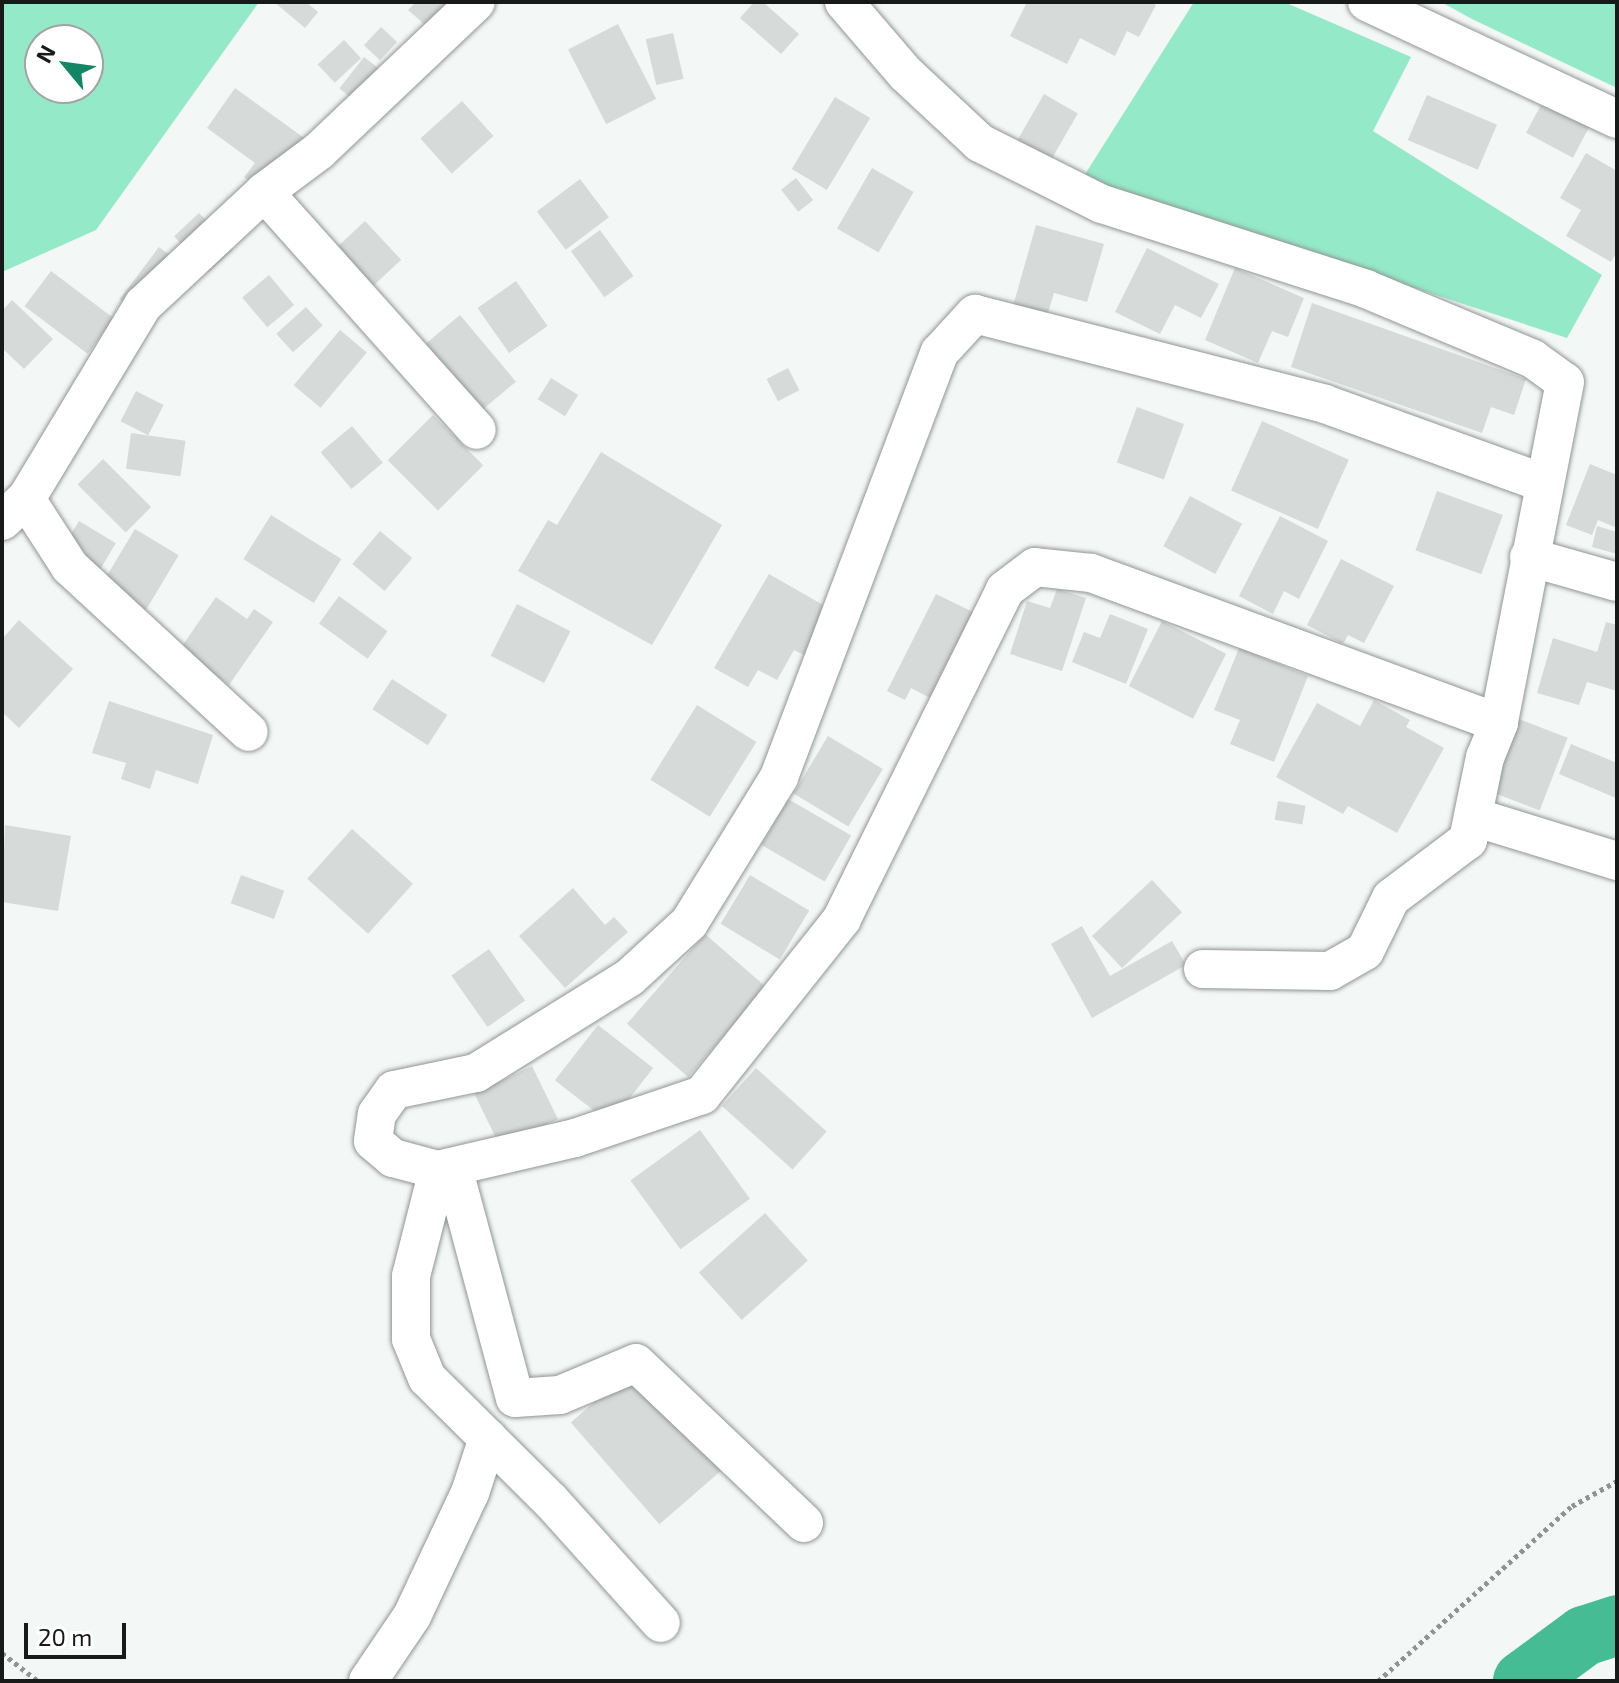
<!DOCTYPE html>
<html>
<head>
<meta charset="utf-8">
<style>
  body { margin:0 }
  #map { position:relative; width:1619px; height:1683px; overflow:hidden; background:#f3f7f5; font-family:"Exo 2",sans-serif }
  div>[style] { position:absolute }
  .green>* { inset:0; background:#94e9c8 }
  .river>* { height:60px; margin:-30px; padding:0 30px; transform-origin:30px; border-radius:30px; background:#46bc94 }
  .building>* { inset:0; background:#d6dad8; transform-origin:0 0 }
  .path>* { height:5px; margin-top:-2.5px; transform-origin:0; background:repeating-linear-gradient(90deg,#909391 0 4px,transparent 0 8px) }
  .roads { filter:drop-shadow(0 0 2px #919593) drop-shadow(0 0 2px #919593) }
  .minor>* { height:38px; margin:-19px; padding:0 19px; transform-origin:19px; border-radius:19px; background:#fff }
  span { translate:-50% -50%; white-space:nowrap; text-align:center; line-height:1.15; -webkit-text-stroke:8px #fff; paint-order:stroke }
  .frame { position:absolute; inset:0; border:4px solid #181a19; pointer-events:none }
  .north { position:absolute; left:24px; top:24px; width:80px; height:80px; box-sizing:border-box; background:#fff; border:2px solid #a3a3a3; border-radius:50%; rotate:299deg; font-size:22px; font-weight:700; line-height:32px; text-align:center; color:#181a19 }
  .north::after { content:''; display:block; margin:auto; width:28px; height:36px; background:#128665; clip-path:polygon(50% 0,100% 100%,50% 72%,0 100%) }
  .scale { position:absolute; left:24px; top:1623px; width:102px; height:36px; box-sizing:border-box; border:4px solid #181a19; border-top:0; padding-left:10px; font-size:24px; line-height:28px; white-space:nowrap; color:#181a19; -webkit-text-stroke:6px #fff; paint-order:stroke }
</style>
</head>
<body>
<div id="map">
  <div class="green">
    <i style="clip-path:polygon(evenodd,2px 2px,259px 2px,96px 230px,2px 272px,2px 2px,40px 40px,88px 40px,88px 88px,40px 88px,40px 40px)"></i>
    <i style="clip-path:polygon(1194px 2px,1284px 2px,1411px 57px,1373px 131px,1602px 275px,1567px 338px,1082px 179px)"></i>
    <i style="clip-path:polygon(1441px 2px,1617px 2px,1617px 88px,1472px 19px)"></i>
  </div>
  <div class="river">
    <i style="left:1523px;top:1681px;width:76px;rotate:-36.4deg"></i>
    <i style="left:1584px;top:1636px;width:35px;rotate:-18deg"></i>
  </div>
  <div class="building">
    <i style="clip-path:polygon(274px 2px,306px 2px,318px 12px,305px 28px)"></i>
    <i style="clip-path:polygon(416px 2px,460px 2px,446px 43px,408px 10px)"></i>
    <i style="clip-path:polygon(754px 2px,763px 2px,799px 34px,781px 54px,740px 18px)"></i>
    <i style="clip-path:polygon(1027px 2px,1150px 2px,1156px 5px,1139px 37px,1127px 31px,1115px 56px,1080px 38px,1067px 64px,1010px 36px)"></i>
    <i style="left:618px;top:24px;width:84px;height:56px;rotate:63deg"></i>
    <i style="left:381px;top:27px;width:22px;height:25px;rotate:43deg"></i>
    <i style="left:673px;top:33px;width:47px;height:28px;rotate:77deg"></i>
    <i style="left:344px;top:40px;width:25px;height:36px;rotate:47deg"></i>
    <i style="left:364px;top:57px;width:48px;height:40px;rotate:38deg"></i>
    <i style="clip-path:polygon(235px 88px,307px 140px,279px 202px,244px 177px,255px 163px,207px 128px)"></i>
    <i style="left:1044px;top:94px;width:39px;height:53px;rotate:30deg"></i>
    <i style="left:1427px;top:95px;width:76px;height:49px;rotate:23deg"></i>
    <i style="left:835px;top:97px;width:41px;height:84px;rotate:31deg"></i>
    <i style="left:462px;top:101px;width:47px;height:56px;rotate:48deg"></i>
    <i style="left:1543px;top:101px;width:53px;height:36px;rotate:28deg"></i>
    <i style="clip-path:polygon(1586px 153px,1617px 171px,1617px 252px,1611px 262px,1566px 236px,1581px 210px,1560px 198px)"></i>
    <i style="left:872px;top:168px;width:48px;height:70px;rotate:30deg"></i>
    <i style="left:796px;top:178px;width:28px;height:19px;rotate:52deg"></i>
    <i style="left:580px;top:179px;width:48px;height:54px;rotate:53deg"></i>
    <i style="left:199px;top:213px;width:50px;height:34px;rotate:47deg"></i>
    <i style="left:365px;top:221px;width:53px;height:41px;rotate:47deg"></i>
    <i style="clip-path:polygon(1036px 225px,1104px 244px,1087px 302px,1054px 293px,1047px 316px,1013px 306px)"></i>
    <i style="left:600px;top:230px;width:57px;height:36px;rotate:54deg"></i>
    <i style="left:159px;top:247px;width:30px;height:65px;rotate:37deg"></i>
    <i style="clip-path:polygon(1147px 248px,1219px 284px,1201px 318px,1175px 305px,1160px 334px,1115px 312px)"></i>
    <i style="clip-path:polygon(1235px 268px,1304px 298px,1288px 337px,1272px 331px,1258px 363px,1205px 340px)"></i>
    <i style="left:51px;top:271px;width:79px;height:44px;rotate:37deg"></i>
    <i style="left:269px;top:275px;width:39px;height:35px;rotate:50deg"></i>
    <i style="left:516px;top:281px;width:55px;height:47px;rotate:55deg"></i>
    <i style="clip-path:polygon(12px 300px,53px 339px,24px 369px,2px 348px,2px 311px)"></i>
    <i style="clip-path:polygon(1312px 303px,1526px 379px,1514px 415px,1491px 407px,1482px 433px,1291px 367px)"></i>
    <i style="left:306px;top:307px;width:25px;height:40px;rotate:48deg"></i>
    <i style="left:460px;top:315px;width:87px;height:51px;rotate:50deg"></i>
    <i style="left:340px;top:330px;width:35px;height:72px;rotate:40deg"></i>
    <i style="left:788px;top:368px;width:25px;height:24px;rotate:63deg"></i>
    <i style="left:551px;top:378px;width:32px;height:25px;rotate:32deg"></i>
    <i style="left:136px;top:391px;width:31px;height:34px;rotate:27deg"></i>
    <i style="left:1137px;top:407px;width:50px;height:59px;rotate:20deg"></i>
    <i style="left:433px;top:415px;width:71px;height:64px;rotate:45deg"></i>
    <i style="left:1262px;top:421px;width:95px;height:76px;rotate:24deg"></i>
    <i style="left:352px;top:426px;width:48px;height:41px;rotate:50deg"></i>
    <i style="left:131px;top:433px;width:55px;height:36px;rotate:8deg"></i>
    <i style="clip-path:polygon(601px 452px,722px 525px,652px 645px,518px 571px,548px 520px,557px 525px)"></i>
    <i style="left:103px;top:459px;width:68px;height:36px;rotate:45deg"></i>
    <i style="clip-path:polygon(1590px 464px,1617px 475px,1617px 528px,1598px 520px,1592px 535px,1566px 525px)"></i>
    <i style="left:1437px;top:491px;width:70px;height:63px;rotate:20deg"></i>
    <i style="left:1190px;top:496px;width:59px;height:57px;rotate:28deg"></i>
    <i style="left:271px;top:515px;width:83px;height:52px;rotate:32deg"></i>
    <i style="clip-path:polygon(1280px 516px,1328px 541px,1299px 599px,1284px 591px,1273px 614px,1239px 596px)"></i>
    <i style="left:79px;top:521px;width:43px;height:36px;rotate:31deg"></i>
    <i style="clip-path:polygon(1597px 526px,1617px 532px,1617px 554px,1592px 547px)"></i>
    <i style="left:135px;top:529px;width:51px;height:64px;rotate:31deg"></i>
    <i style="left:380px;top:531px;width:42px;height:43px;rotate:40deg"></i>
    <i style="clip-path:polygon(1341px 559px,1394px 586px,1364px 643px,1348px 635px,1343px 644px,1307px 625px)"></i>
    <i style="clip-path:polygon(769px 574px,832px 610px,806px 656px,794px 650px,777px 680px,758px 670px,748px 687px,714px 668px)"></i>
    <i style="clip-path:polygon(1057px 589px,1086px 598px,1062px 671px,1010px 654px,1027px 601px,1050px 608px)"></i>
    <i style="clip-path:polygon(936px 594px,975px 613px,932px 699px,911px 688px,905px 700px,887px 691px)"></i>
    <i style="left:339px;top:596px;width:60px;height:34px;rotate:36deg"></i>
    <i style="clip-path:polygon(216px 597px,247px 619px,254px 609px,273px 622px,229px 685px,180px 649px)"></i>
    <i style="left:517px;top:604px;width:60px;height:58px;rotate:27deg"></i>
    <i style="clip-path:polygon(1110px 614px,1148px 629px,1126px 684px,1072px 662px,1084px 632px,1100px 638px)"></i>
    <i style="clip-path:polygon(19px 620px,73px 669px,19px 728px,2px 712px,2px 639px)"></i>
    <i style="left:1162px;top:621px;width:72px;height:73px;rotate:27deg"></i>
    <i style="clip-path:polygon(1606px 622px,1617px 625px,1617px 691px,1587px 682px,1579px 705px,1537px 693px,1553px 638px,1597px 652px)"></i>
    <i style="clip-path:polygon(1239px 648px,1308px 676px,1274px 762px,1230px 744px,1240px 720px,1214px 710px)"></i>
    <i style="left:392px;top:679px;width:66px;height:36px;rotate:33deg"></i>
    <i style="clip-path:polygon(1374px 700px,1410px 720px,1406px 727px,1444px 748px,1397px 833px,1348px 806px,1343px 814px,1276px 777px,1317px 703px,1360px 726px)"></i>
    <i style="clip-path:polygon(109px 701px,213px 735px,198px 784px,156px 770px,150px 789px,121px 779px,126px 763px,92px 753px)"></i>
    <i style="left:697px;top:705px;width:70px;height:88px;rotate:32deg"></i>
    <i style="left:1506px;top:714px;width:66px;height:78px;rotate:21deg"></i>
    <i style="left:828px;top:736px;width:64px;height:67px;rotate:31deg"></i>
    <i style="clip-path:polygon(1571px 744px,1617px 763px,1616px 798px,1559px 774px)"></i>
    <i style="left:788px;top:799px;width:73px;height:53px;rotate:30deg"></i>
    <i style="left:1278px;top:801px;width:28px;height:19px;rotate:10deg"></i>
    <i style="clip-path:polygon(5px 825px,71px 836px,58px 911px,2px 902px)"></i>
    <i style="left:352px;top:829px;width:82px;height:67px;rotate:42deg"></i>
    <i style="left:241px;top:875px;width:46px;height:30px;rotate:20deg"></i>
    <i style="left:750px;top:875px;width:69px;height:57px;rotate:31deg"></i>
    <i style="left:1152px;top:880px;width:44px;height:82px;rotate:47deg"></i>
    <i style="clip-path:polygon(573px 888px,605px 925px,614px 917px,628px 932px,565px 988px,519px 936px)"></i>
    <i style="clip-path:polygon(1082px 926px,1110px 976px,1172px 941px,1186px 965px,1092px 1018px,1051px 944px)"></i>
    <i style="left:705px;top:934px;width:81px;height:119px;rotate:41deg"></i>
    <i style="left:489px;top:949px;width:63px;height:46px;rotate:55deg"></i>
    <i style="left:598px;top:1025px;width:70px;height:70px;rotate:38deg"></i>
    <i style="left:532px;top:1066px;width:59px;height:64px;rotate:64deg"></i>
    <i style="left:756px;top:1068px;width:95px;height:51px;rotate:42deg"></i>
    <i style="left:700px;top:1130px;width:85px;height:86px;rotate:54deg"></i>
    <i style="left:765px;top:1213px;width:64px;height:89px;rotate:48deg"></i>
    <i style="left:638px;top:1364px;width:135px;height:89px;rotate:49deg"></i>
  </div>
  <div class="path">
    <i style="left:2px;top:1653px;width:46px;rotate:37.9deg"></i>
    <i style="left:1378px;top:1681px;width:261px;rotate:-42.1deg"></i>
    <i style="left:1572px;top:1506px;width:51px;rotate:-29.1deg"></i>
  </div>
  <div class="roads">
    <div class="minor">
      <i style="left:844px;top:2px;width:95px;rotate:49.3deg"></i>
      <i style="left:906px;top:74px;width:101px;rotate:43deg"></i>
      <i style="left:980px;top:143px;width:136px;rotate:26.6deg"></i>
      <i style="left:1102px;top:204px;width:277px;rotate:17.8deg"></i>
      <i style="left:1366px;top:289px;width:181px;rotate:22.7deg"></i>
      <i style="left:1533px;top:359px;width:39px;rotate:36deg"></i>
      <i style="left:1565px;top:382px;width:347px;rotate:101deg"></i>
      <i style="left:1499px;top:723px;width:37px;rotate:112deg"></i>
      <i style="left:1485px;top:757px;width:85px;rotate:101.6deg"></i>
      <i style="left:1367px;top:2px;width:276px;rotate:25.1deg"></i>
      <i style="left:264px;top:192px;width:319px;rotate:48.2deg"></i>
      <i style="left:26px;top:499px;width:81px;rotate:57.1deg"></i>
      <i style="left:70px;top:567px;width:243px;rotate:42.7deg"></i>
      <i style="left:2px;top:521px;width:33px;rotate:-43deg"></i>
      <i style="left:26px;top:499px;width:227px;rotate:-58.9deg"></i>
      <i style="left:143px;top:305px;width:166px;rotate:-43deg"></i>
      <i style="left:264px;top:192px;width:69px;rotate:-36.7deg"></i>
      <i style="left:319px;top:151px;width:216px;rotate:-43.5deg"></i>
      <i style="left:1529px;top:557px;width:91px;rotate:15.9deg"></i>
      <i style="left:1499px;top:723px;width:435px;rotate:-159.8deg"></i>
      <i style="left:1091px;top:573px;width:56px;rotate:-173.9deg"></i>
      <i style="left:1035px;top:567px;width:38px;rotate:143deg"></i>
      <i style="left:1005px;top:590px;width:367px;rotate:116.4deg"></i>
      <i style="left:842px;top:919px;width:225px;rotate:128.5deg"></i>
      <i style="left:702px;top:1095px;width:134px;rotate:161.3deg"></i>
      <i style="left:575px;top:1138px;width:141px;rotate:166.9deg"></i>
      <i style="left:438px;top:1170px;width:47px;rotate:-165.1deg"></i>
      <i style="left:393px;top:1158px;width:26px;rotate:-140deg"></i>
      <i style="left:373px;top:1141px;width:27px;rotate:-82deg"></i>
      <i style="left:377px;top:1114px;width:29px;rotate:-55deg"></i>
      <i style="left:394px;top:1090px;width:84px;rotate:-11.7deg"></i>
      <i style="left:476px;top:1073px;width:181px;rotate:-31.9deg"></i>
      <i style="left:630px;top:977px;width:80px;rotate:-42.5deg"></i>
      <i style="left:689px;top:923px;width:172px;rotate:-58.3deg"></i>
      <i style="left:779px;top:777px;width:454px;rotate:-69.3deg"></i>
      <i style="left:940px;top:352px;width:52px;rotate:-47.4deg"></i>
      <i style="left:975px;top:314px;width:361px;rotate:14.4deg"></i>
      <i style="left:1325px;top:404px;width:232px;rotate:19.9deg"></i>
      <i style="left:1203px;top:969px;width:127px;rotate:0.9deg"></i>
      <i style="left:1330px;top:971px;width:40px;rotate:-29.7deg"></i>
      <i style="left:1365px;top:951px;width:59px;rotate:-63.9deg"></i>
      <i style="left:1391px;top:898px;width:96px;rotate:-37deg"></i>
      <i style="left:1468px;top:840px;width:24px;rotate:-75deg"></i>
      <i style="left:1474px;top:817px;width:150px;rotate:17.1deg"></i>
      <i style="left:453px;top:1167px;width:239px;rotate:75deg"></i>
      <i style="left:515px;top:1398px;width:45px;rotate:-3.8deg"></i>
      <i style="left:560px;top:1395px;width:82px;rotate:-22.8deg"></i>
      <i style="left:636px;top:1363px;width:232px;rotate:43.6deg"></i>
      <i style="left:438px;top:1170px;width:109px;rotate:104.3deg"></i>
      <i style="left:411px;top:1276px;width:63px;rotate:90deg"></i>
      <i style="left:411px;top:1339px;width:42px;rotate:67.7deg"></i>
      <i style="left:427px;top:1378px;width:175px;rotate:44.8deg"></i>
      <i style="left:551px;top:1501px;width:164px;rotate:48deg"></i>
      <i style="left:368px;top:1681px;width:78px;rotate:-55.9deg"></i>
      <i style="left:412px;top:1616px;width:136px;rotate:-64.8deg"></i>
      <i style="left:470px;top:1493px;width:58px;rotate:-71.9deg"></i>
    </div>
  </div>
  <div class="frame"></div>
  <div class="north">N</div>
  <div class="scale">20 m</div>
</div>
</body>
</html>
